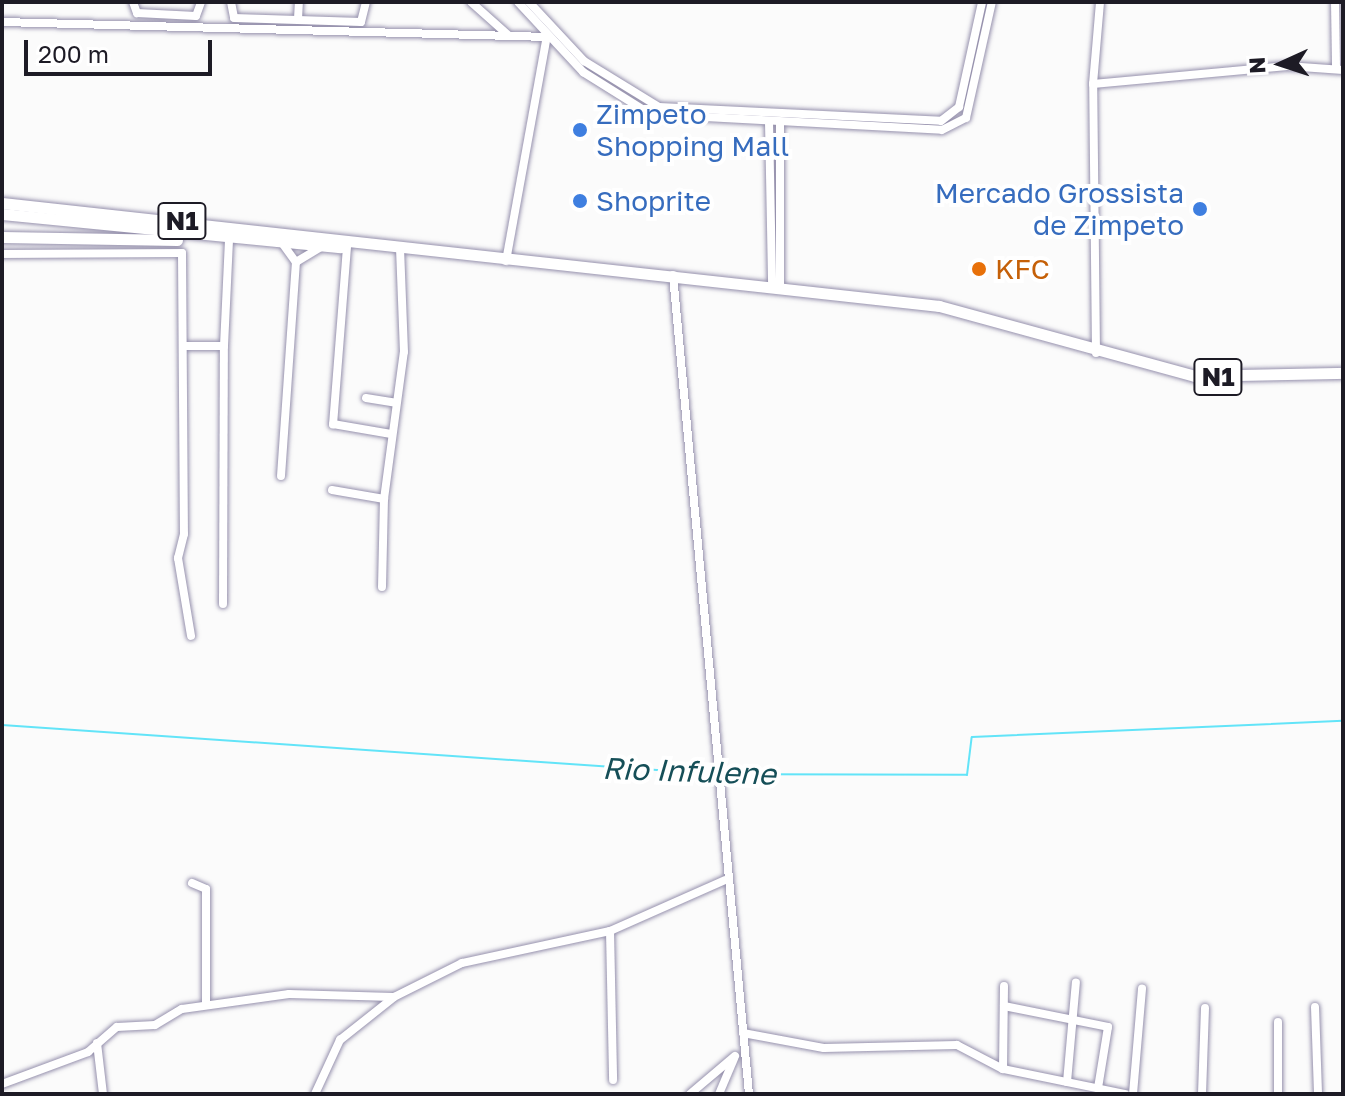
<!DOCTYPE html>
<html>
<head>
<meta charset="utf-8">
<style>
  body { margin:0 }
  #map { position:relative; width:1345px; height:1096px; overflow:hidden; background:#fbfbfb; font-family:"Golos Text",sans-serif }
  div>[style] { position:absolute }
  .stream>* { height:2px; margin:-1px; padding:0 1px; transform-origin:1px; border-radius:1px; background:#62e4f8 }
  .roads { filter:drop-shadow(0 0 2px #9691ad) drop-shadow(0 0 2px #9691ad) }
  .minor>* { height:8px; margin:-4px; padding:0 4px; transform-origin:4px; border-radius:4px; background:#fff }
  .highway>* { height:11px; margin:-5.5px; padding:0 5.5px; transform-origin:5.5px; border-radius:5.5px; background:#fff }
  .dots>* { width:22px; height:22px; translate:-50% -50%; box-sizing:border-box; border:4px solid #fff; border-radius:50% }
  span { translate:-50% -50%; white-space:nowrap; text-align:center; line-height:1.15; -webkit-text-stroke:8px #fff; paint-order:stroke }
  .shield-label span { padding:2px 6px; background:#fff; border:2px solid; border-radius:6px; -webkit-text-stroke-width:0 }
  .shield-label { font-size:26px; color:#1d1b25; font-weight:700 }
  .shop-label { font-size:28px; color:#366cbe }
  .left { translate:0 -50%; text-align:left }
  .right { translate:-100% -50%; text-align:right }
  .food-label { font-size:28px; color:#c56008 }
  .water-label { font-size:30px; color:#164f58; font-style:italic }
  .frame { position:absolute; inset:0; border:4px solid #1d1b25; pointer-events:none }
  .north { position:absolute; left:1241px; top:24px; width:80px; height:80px; -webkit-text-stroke:6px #fff; paint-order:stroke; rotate:267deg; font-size:22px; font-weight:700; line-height:32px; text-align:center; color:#1d1b25 }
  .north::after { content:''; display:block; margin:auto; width:28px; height:36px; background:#1d1b25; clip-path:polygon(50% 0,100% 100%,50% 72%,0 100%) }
  .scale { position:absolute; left:24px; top:40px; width:188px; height:36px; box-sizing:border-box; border:4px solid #1d1b25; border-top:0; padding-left:10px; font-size:24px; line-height:28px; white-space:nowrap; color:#1d1b25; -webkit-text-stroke:6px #fff; paint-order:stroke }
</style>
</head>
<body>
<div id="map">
  <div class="stream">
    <i style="left:2px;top:725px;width:715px;rotate:3.93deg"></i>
    <i style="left:721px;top:774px;width:246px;rotate:0.2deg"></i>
    <i style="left:967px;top:775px;width:38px;rotate:-83deg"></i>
    <i style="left:972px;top:737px;width:371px;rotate:-2.5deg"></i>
  </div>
  <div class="roads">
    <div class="minor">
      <i style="left:133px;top:2px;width:12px;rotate:70deg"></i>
      <i style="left:137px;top:13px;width:59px;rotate:2.9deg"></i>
      <i style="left:196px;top:16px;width:15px;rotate:-70deg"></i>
      <i style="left:231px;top:2px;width:16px;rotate:79deg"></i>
      <i style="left:234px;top:18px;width:127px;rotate:1.8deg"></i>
      <i style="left:361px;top:22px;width:21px;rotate:-76deg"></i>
      <i style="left:471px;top:2px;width:50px;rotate:41.7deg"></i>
      <i style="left:518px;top:2px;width:96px;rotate:47.1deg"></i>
      <i style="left:583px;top:72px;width:79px;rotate:32.1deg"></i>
      <i style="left:650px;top:114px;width:292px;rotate:3.1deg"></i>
      <i style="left:942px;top:130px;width:27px;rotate:-27deg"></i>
      <i style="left:966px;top:118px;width:119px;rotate:-77.4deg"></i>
      <i style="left:529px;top:2px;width:81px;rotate:47deg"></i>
      <i style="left:584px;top:61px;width:88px;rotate:31.5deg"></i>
      <i style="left:659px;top:107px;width:282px;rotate:2.8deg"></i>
      <i style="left:941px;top:121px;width:23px;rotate:-38deg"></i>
      <i style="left:959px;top:107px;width:107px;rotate:-77.6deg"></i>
      <i style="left:1335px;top:2px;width:67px;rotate:89.1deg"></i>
      <i style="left:298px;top:19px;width:17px;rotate:-87deg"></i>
      <i style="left:2px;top:22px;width:546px;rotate:1.57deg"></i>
      <i style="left:1093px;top:84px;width:195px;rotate:-5.3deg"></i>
      <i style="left:1287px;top:66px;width:56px;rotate:4.1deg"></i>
      <i style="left:769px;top:122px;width:163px;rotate:88.9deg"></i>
      <i style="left:780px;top:122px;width:164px;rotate:90deg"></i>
      <i style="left:282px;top:243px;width:24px;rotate:54deg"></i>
      <i style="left:296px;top:262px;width:29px;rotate:-31deg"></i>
      <i style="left:347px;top:247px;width:178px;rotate:94.5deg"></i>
      <i style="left:333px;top:424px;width:59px;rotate:9.8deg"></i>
      <i style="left:2px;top:254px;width:180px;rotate:-0.3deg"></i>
      <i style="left:182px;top:253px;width:281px;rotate:89.6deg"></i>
      <i style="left:184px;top:534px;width:25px;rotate:104deg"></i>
      <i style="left:178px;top:558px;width:79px;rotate:80.5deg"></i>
      <i style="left:506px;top:261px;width:225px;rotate:-79.7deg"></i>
      <i style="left:673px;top:275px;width:823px;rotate:84.7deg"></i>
      <i style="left:184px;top:346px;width:40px"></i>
      <i style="left:224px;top:346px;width:107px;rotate:-87.3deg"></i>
      <i style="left:1096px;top:353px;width:269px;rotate:-90.6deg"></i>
      <i style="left:1093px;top:84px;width:82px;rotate:-85.1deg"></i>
      <i style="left:366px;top:398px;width:30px;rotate:9deg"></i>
      <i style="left:281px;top:476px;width:215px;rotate:-86deg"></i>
      <i style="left:332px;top:490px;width:53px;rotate:9.8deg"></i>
      <i style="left:382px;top:587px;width:88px;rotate:-88.7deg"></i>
      <i style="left:384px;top:499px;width:148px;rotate:-82.3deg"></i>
      <i style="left:404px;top:352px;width:102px;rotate:-92.2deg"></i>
      <i style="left:223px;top:604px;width:258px;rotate:-89.8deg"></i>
      <i style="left:192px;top:883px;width:15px;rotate:23deg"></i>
      <i style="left:206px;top:889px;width:116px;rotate:90deg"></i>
      <i style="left:610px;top:931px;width:149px;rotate:88.8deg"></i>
      <i style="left:1004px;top:1006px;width:106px;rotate:11.4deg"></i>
      <i style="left:1108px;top:1027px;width:62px;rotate:99.3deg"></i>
      <i style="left:1315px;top:1007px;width:87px;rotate:88deg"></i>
      <i style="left:1278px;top:1022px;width:72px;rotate:90deg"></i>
      <i style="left:743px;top:1033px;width:82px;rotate:10.5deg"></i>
      <i style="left:824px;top:1048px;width:133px;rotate:-1.3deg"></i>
      <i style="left:957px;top:1045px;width:52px;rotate:27.6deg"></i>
      <i style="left:1003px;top:1069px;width:125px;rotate:11.6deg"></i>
      <i style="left:97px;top:1043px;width:51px;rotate:83.3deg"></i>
      <i style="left:1003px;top:1069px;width:83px;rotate:-89.3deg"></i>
      <i style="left:1067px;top:1082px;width:100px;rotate:-84.9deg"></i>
      <i style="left:2px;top:1084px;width:92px;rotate:-20.4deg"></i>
      <i style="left:88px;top:1052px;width:38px;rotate:-41deg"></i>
      <i style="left:117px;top:1027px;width:38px;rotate:-3deg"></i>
      <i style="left:155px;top:1025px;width:31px;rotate:-31deg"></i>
      <i style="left:182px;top:1009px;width:108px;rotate:-8deg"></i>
      <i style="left:289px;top:994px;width:104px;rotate:1.7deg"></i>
      <i style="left:315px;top:1094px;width:60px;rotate:-65.2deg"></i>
      <i style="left:340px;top:1040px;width:69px;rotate:-38.5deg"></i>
      <i style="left:394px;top:997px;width:76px;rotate:-26.6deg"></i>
      <i style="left:462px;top:963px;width:151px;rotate:-12.2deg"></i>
      <i style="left:610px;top:931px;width:126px;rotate:-23.9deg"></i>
      <i style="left:690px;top:1094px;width:59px;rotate:-40.2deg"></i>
      <i style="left:719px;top:1094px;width:39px;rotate:-67deg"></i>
      <i style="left:1133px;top:1094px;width:106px;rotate:-85.1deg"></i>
      <i style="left:1202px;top:1094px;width:86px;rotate:-88deg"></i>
    </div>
    <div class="highway">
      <i style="left:2px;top:203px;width:943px;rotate:6.27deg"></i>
      <i style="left:939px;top:306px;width:265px;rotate:15.3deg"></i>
      <i style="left:1195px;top:376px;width:148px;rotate:-1.2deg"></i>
      <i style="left:2px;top:214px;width:340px;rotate:5.6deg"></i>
      <i style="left:2px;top:237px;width:175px;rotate:1deg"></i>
    </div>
  </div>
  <div class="dots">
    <i style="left:580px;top:130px;background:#3f7fe0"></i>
    <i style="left:580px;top:201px;background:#3f7fe0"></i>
    <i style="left:1200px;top:209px;background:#3f7fe0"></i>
    <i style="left:979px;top:269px;background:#e8710a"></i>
  </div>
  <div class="shield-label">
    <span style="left:182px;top:221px">N1</span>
    <span style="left:1218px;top:377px">N1</span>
  </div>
  <div class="shop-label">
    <span class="left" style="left:596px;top:130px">Zimpeto<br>Shopping Mall</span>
    <span class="right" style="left:1184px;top:209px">Mercado Grossista<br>de Zimpeto</span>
    <span class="left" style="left:596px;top:201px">Shoprite</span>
  </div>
  <div class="food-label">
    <span class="left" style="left:995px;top:269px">KFC</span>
  </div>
  <div class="water-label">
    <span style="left:689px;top:771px;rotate:2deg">Rio Infulene</span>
  </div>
  <div class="frame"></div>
  <div class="north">N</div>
  <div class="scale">200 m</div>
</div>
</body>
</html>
